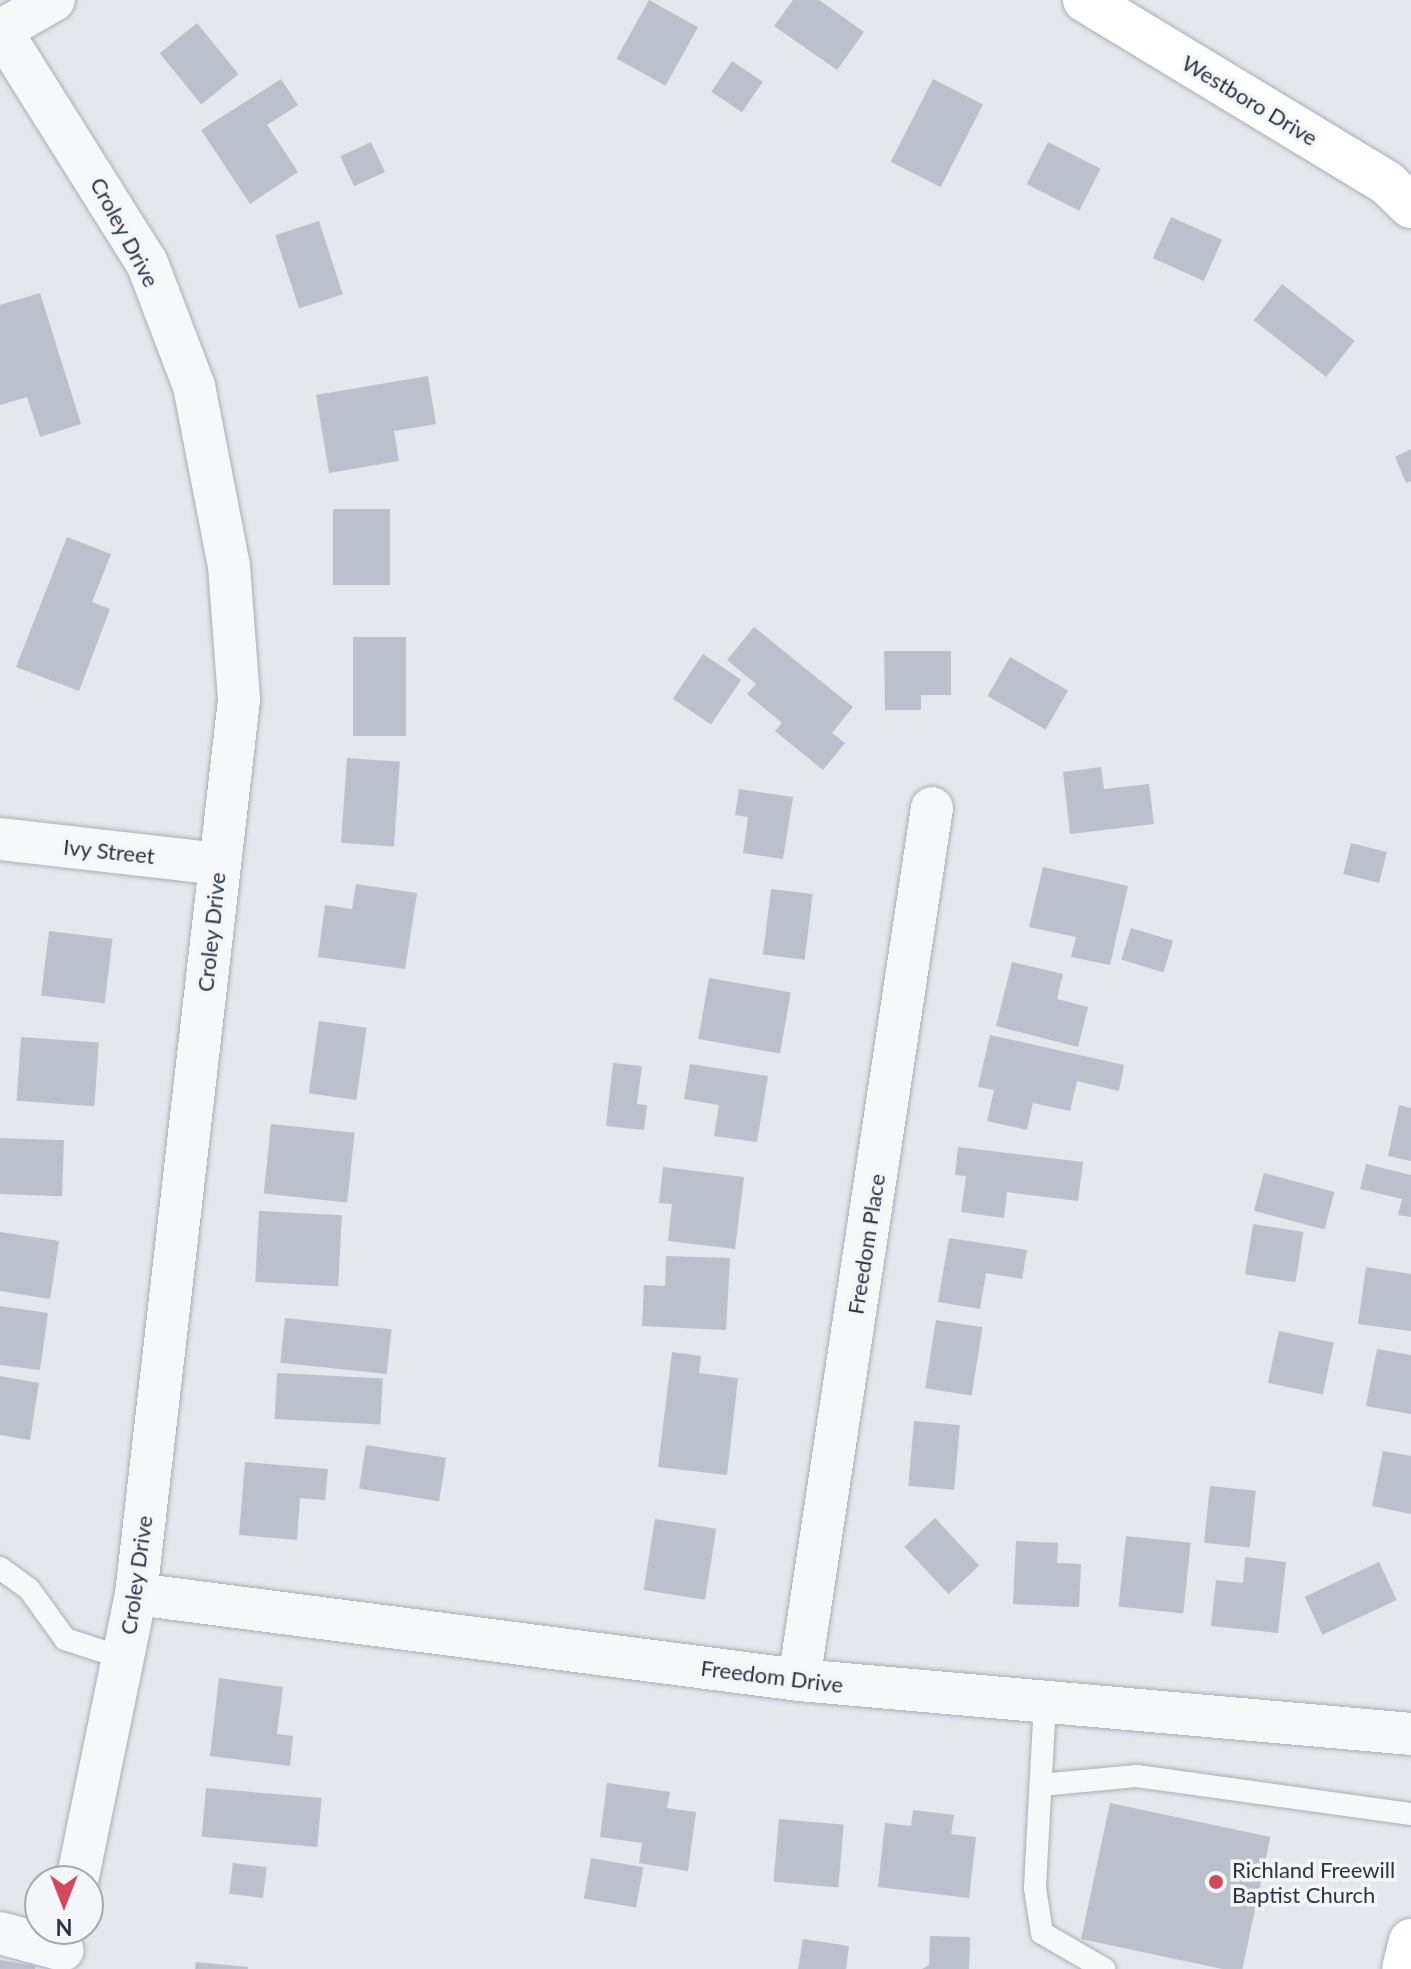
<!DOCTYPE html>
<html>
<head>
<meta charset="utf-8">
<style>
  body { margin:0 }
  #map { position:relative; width:1411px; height:1969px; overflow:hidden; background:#e4e7ec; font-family:Lato,sans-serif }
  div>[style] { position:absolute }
  .building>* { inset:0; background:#bbc0ca; transform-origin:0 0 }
  .roads { filter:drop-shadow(0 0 2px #a9aeb7) drop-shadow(0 0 2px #a9aeb7) }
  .lane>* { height:22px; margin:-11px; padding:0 11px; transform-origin:11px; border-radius:11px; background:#f7f8fa }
  .street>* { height:42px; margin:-21px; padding:0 21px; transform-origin:21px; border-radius:21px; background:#f7f8fa }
  .secondary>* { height:44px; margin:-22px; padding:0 22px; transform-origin:22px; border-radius:22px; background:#fff }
  .dots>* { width:22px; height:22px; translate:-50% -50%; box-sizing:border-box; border:4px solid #f4f6f9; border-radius:50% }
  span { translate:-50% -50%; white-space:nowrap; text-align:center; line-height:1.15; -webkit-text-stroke:7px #f4f6f9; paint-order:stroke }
  .street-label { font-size:22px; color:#2b3445 }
  .poi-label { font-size:22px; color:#2b3445 }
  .left { translate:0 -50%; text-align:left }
  .north { position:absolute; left:24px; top:1865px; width:80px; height:80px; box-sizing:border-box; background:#f4f6f9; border:2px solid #a4a8b1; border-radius:50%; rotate:180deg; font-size:22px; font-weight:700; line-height:32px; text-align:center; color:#2b3445 }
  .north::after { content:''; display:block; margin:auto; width:28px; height:36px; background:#d1495b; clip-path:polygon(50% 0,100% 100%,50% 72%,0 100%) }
</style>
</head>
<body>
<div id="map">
  <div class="building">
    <i style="left:649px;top:0;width:56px;height:67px;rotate:29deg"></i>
    <i style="clip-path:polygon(793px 0,819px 0,864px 32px,837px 70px,774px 26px)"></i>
    <i style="left:197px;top:23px;width:66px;height:48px;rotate:51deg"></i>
    <i style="left:732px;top:61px;width:37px;height:37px;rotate:34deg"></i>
    <i style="clip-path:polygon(281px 79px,298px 105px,267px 125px,298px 172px,250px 204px,201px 130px)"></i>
    <i style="left:933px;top:79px;width:56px;height:93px;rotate:27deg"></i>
    <i style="left:371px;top:142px;width:33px;height:34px;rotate:65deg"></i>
    <i style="left:1048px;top:142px;width:59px;height:47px;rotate:27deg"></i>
    <i style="left:1171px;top:217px;width:56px;height:45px;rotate:24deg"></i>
    <i style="left:319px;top:221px;width:77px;height:46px;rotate:72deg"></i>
    <i style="left:1282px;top:284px;width:92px;height:46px;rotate:38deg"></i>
    <i style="clip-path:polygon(40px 293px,81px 424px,40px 437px,27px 397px,0 405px,0 305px)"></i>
    <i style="clip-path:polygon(428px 376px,436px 424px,394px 431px,399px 461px,329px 473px,316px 395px)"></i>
    <i style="clip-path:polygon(1411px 449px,1411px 481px,1406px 483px,1395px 457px)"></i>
    <i style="left:333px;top:509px;width:57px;height:76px"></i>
    <i style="clip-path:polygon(67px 537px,111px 554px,92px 602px,110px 609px,79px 691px,16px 667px)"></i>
    <i style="clip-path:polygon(754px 627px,853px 707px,832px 733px,845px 743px,823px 770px,775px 731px,782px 723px,747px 694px,756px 684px,727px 660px)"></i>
    <i style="left:353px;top:637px;width:53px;height:99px"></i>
    <i style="clip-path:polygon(884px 651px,951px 651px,951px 695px,921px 695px,921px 710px,885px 710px)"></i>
    <i style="left:703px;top:654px;width:46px;height:54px;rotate:34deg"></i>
    <i style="left:1010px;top:657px;width:67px;height:45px;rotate:30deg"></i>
    <i style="left:347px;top:758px;width:53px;height:85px;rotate:4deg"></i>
    <i style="clip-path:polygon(1101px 767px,1104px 789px,1149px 784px,1154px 824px,1070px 834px,1063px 772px)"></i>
    <i style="clip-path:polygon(739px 789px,793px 797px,783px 859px,743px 853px,748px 817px,735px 815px)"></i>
    <i style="left:1351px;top:843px;width:37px;height:32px;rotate:14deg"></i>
    <i style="clip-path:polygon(1043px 867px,1128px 886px,1110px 965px,1071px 957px,1076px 937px,1029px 927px)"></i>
    <i style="clip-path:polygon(356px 884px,417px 893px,405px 969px,318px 957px,325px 905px,352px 909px)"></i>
    <i style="left:771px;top:889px;width:42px;height:66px;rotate:7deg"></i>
    <i style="left:1131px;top:928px;width:44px;height:33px;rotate:17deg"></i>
    <i style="left:49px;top:931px;width:64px;height:65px;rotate:7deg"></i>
    <i style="clip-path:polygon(1012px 962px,1063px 974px,1057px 999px,1088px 1007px,1078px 1047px,996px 1026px)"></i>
    <i style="left:709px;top:978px;width:83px;height:62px;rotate:10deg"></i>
    <i style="left:319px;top:1021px;width:48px;height:73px;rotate:8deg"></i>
    <i style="clip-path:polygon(990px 1035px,1124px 1065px,1119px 1091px,1077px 1081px,1070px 1111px,1033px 1103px,1027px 1130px,987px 1121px,994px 1090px,978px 1087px)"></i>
    <i style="left:21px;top:1037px;width:78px;height:64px;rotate:4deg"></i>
    <i style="clip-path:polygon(613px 1063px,642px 1066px,637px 1104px,647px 1105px,644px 1130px,606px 1126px)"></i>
    <i style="clip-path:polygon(690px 1064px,768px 1076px,757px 1142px,714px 1136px,719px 1105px,684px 1099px)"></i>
    <i style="clip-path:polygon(1399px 1105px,1411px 1108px,1411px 1161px,1388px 1156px)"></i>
    <i style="left:271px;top:1124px;width:84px;height:70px;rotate:6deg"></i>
    <i style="left:0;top:1138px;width:64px;height:56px;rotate:2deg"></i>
    <i style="clip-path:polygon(958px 1147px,1083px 1162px,1078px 1201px,1007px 1192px,1004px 1218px,961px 1212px,966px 1176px,955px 1175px)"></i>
    <i style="clip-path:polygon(1366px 1164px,1411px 1175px,1411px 1217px,1398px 1215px,1402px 1199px,1360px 1189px)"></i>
    <i style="clip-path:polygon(663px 1167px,744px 1177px,735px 1249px,668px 1241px,672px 1204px,659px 1203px)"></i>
    <i style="left:1264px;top:1173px;width:73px;height:39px;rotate:15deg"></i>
    <i style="left:259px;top:1211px;width:83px;height:71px;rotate:3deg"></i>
    <i style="left:1253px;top:1224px;width:51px;height:51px;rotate:9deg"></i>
    <i style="clip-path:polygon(0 1232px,59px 1241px,50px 1299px,0 1291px)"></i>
    <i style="clip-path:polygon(949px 1238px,1027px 1250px,1022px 1279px,986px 1273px,980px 1309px,938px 1302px)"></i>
    <i style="clip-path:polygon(666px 1256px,730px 1258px,726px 1330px,642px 1326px,644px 1285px,665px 1286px)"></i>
    <i style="clip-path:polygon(1366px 1267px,1411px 1274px,1411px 1331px,1358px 1324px)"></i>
    <i style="clip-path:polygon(0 1306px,48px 1313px,40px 1370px,0 1365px)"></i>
    <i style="left:285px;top:1318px;width:107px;height:45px;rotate:6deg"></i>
    <i style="left:936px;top:1320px;width:47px;height:69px;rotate:9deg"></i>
    <i style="left:1279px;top:1331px;width:56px;height:53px;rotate:12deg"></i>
    <i style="clip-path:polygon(1377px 1349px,1411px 1355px,1411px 1414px,1366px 1406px)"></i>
    <i style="clip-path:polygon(672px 1352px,701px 1356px,699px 1373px,738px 1378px,727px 1475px,658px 1467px)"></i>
    <i style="left:277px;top:1373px;width:106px;height:46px;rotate:3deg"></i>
    <i style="clip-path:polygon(0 1376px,39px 1383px,30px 1440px,0 1435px)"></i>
    <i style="left:914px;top:1421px;width:46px;height:65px;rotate:5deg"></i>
    <i style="left:366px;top:1445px;width:81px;height:44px;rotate:9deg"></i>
    <i style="clip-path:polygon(1383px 1451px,1411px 1456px,1411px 1514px,1372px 1506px)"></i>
    <i style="clip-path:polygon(245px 1462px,328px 1469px,325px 1500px,300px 1498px,297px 1540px,239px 1535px)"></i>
    <i style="left:1210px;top:1486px;width:46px;height:57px;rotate:6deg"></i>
    <i style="left:935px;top:1518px;width:65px;height:42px;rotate:47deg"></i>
    <i style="left:655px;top:1519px;width:62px;height:72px;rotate:9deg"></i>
    <i style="left:1126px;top:1536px;width:65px;height:71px;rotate:6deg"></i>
    <i style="clip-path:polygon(1016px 1541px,1058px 1543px,1057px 1563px,1081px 1564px,1079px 1607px,1013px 1604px)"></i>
    <i style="clip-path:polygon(1245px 1557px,1286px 1562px,1278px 1633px,1211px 1626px,1216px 1580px,1243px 1583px)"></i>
    <i style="left:1379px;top:1562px;width:42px;height:82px;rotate:65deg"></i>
    <i style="clip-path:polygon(219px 1678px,283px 1687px,277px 1734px,293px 1736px,290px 1766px,210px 1756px)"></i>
    <i style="clip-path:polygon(607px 1783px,670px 1792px,667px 1808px,696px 1812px,688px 1871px,639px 1863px,642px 1843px,600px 1837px)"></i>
    <i style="left:206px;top:1788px;width:116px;height:49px;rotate:5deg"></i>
    <i style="left:1110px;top:1803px;width:164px;height:139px;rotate:12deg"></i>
    <i style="clip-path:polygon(913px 1810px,954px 1815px,951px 1834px,976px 1837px,969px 1898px,878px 1887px,885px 1823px,911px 1826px)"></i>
    <i style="left:779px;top:1819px;width:65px;height:63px;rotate:5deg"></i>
    <i style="left:591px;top:1858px;width:53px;height:41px;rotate:10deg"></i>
    <i style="left:233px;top:1863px;width:34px;height:31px;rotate:7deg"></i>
    <i style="clip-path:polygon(930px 1936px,970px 1937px,969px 1969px,922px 1969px,929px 1965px)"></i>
    <i style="clip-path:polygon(803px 1939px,849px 1946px,846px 1969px,798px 1969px)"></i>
    <i style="clip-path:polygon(0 1960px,35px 1966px,35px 1969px,0 1969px)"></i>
    <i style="clip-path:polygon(196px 1962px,248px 1967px,248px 1969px,195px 1969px)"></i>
  </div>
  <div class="roads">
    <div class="lane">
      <i style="left:0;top:1568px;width:36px;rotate:36deg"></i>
      <i style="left:29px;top:1589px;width:62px;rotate:54.2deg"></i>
      <i style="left:65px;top:1639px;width:61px;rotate:18.1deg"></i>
      <i style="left:1045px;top:1702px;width:186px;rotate:93.1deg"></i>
      <i style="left:1035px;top:1888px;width:46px;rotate:81.2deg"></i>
      <i style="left:1042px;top:1933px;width:72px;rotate:30.1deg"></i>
      <i style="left:1041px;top:1785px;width:96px;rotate:-5.4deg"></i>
      <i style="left:1137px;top:1776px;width:277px;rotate:7.9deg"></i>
    </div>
    <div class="street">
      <i style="left:0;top:29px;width:276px;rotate:57.9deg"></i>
      <i style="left:147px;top:263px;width:132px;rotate:69.1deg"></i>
      <i style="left:194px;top:386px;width:183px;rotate:79deg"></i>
      <i style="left:229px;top:566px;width:134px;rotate:85.7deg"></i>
      <i style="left:239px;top:700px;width:900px;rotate:96.57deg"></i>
      <i style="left:136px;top:1594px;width:293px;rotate:101.6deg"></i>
      <i style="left:0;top:31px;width:62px;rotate:-29.9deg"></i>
      <i style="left:0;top:839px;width:219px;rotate:6.5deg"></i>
      <i style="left:136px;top:1594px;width:669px;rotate:7.39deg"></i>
      <i style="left:799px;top:1680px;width:614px;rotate:5.04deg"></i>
      <i style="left:799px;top:1680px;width:882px;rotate:-81.33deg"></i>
      <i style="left:0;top:1933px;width:65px;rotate:15.1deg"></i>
    </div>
    <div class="secondary">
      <i style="left:1085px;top:0;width:353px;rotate:31.2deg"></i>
      <i style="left:1387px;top:183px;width:33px;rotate:44deg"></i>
      <i style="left:1404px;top:1969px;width:29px;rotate:-76deg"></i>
    </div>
  </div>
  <div class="dots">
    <i style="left:1216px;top:1882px;background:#d1495b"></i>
  </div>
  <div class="street-label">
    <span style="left:1250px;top:100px;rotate:31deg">Westboro Drive</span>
    <span style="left:125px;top:232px;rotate:62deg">Croley Drive</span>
    <span style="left:109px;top:851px;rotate:6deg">Ivy Street</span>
    <span style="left:211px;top:932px;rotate:-84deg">Croley Drive</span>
    <span style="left:866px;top:1244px;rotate:-81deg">Freedom Place</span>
    <span style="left:136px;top:1575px;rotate:-82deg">Croley Drive</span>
    <span style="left:772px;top:1676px;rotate:7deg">Freedom Drive</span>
  </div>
  <div class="poi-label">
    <span class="left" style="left:1232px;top:1882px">Richland Freewill<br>Baptist Church</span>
  </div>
  <div class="north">N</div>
</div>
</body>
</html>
